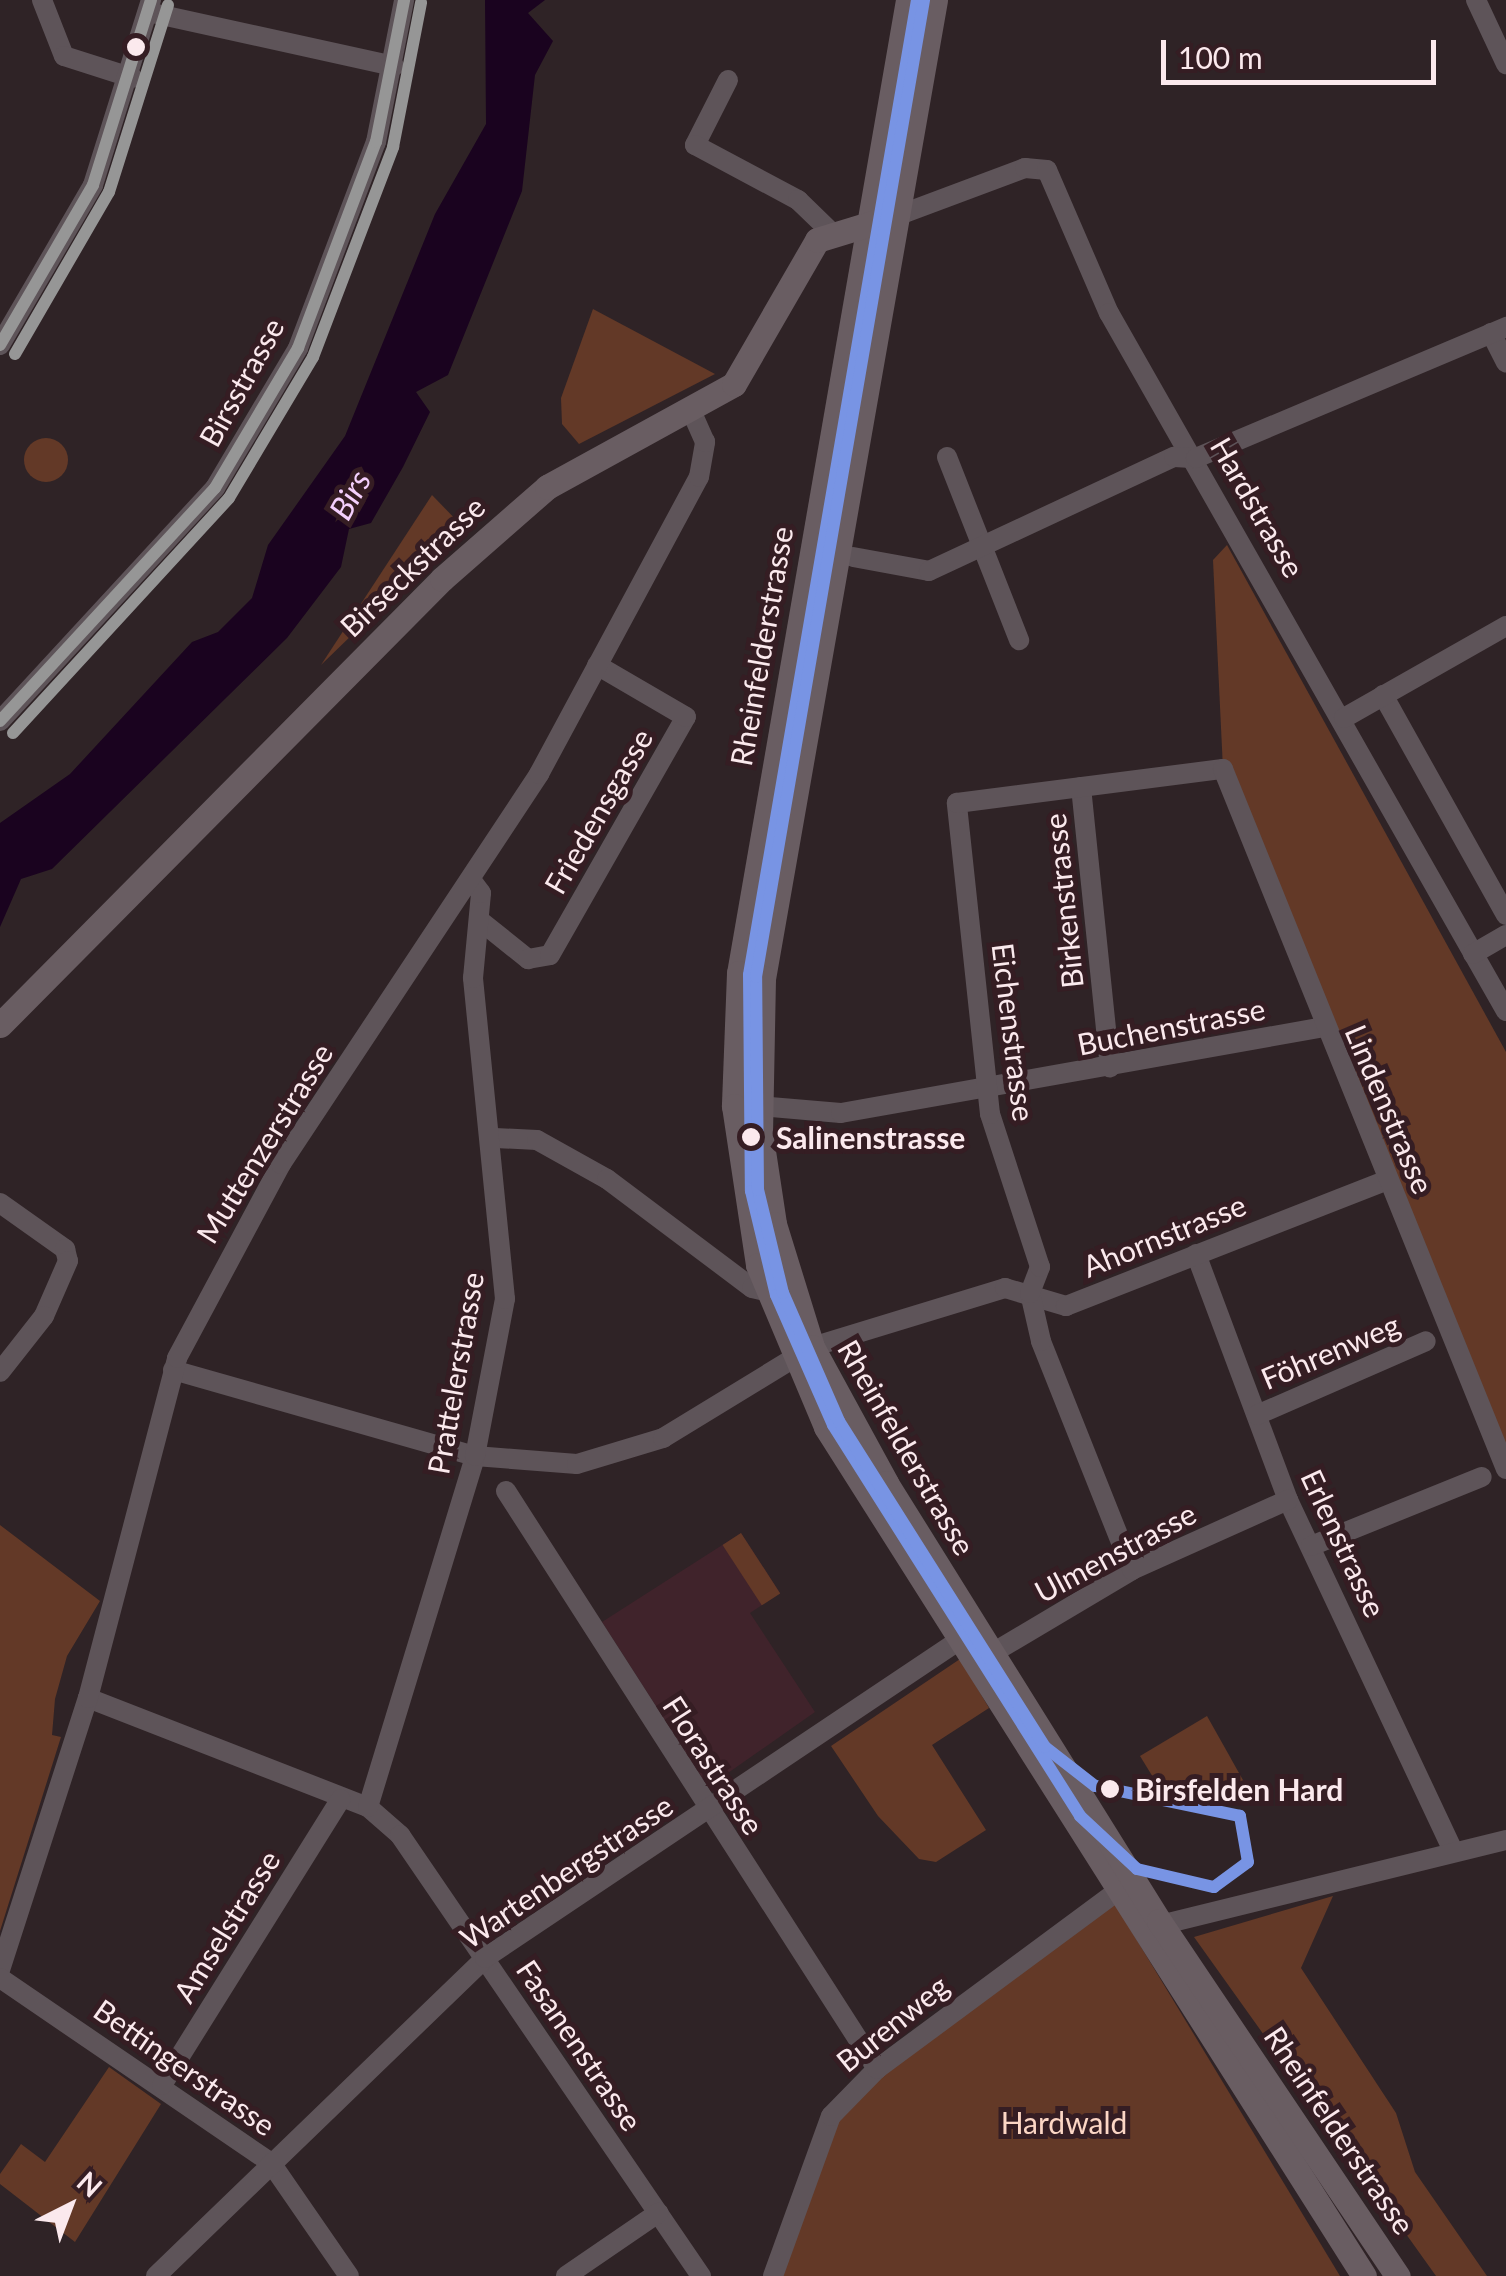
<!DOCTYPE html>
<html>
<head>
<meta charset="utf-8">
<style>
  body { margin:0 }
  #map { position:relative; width:1506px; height:2276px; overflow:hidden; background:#2f2326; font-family:Lato,sans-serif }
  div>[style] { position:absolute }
  .built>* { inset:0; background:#40232b }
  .green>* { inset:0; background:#633927; transform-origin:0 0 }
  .round { border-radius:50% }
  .water>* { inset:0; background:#1a031f }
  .minor>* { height:20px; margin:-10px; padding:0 10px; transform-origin:10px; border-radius:10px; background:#5e5459 }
  .major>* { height:25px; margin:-12.5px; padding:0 12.5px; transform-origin:12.5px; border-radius:12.5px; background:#695d62 }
  .bus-1>* { height:12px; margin:-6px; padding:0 6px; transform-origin:6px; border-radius:6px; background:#969696 }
  .bus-2>* { height:12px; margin:-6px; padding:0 6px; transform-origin:6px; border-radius:6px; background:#969696 }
  .tram-1>* { height:12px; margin:-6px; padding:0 6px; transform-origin:6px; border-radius:6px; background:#7894e4 }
  .dots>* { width:28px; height:28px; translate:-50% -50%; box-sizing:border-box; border:5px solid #351d23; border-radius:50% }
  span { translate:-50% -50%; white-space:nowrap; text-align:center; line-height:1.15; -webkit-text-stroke:10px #351d23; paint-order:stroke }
  .street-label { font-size:30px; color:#fbe9ed }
  .stop-label { font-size:30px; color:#fbe9ed; font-weight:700 }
  .left { translate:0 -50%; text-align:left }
  .park-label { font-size:30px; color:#fcd6c5 }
  .water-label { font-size:32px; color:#f4d0fd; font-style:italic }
  .north { position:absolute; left:20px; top:2156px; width:100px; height:100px; -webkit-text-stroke:8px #351d23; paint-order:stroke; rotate:42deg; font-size:28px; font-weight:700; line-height:40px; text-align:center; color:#fbe9ed }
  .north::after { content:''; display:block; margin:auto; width:35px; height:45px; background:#fbe9ed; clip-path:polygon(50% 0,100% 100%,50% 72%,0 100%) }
  .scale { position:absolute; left:1161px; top:40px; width:275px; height:45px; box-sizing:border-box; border:5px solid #fbe9ed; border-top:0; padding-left:12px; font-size:30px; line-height:35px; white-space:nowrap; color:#fbe9ed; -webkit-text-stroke:8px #351d23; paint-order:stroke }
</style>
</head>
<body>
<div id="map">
  <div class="built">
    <i style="clip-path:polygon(741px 1533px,780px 1593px,750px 1613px,815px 1712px,708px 1787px,602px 1622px)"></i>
  </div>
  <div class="green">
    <i style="clip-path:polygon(593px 309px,715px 374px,579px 444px,562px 424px,561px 398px)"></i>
    <i class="round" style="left:24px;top:438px;width:44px;height:44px"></i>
    <i style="clip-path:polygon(432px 495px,463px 527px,321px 665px)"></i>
    <i style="clip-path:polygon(1227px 545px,1506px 1052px,1506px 1469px,1223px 769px,1213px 560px)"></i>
    <i style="clip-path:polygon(0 1525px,100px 1601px,67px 1656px,55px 1699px,52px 1735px,61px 1737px,0 1931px)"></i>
    <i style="left:741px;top:1533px;width:72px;height:22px;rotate:57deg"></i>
    <i style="clip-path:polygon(960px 1659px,989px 1708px,932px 1745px,986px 1830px,936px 1862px,919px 1859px,878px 1816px,831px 1746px)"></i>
    <i style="clip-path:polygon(1207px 1716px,1257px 1805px,1159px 1787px,1140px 1756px)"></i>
    <i style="clip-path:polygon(1109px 1894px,1340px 2276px,773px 2276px,831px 2116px)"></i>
    <i style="clip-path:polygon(1333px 1896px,1301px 1968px,1396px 2113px,1415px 2172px,1487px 2276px,1436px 2276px,1194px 1937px)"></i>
    <i style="clip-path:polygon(109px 2067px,161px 2104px,75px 2242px,0 2184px,0 2174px,21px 2144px,45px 2162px)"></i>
  </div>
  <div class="water">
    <i style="clip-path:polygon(485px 0,545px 0,528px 13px,553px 41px,535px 75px,522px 191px,448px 375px,416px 392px,430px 412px,403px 467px,371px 523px,349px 529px,341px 567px,287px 638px,52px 869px,21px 879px,0 927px,0 823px,70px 774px,192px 642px,218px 632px,252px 598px,268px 545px,345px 436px,435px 214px,486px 124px)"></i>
  </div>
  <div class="minor">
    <i style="left:42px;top:0;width:60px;rotate:68.6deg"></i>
    <i style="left:64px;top:56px;width:72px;rotate:17.7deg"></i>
    <i style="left:1476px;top:0;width:71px;rotate:64.9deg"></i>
    <i style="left:148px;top:12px;width:252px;rotate:12.4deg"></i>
    <i style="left:728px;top:80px;width:73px;rotate:116.9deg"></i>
    <i style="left:695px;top:145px;width:117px;rotate:28.1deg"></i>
    <i style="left:798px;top:200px;width:43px;rotate:44.1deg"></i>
    <i style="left:894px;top:217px;width:140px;rotate:-20.5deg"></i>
    <i style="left:1025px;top:168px;width:22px;rotate:5deg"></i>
    <i style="left:1047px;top:170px;width:156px;rotate:66.6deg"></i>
    <i style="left:1109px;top:313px;width:803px;rotate:60.37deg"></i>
    <i style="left:1491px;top:333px;width:33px;rotate:63deg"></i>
    <i style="left:0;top:345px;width:185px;rotate:-59.8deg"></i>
    <i style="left:93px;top:185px;width:194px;rotate:-72.6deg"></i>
    <i style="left:947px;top:457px;width:197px;rotate:68.5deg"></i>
    <i style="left:853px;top:557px;width:77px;rotate:10.4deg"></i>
    <i style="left:929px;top:571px;width:270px;rotate:-25deg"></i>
    <i style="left:1174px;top:457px;width:22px;rotate:3deg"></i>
    <i style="left:1196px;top:458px;width:337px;rotate:-22.9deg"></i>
    <i style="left:1383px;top:695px;width:252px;rotate:60.8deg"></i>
    <i style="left:1344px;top:718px;width:186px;rotate:-29.6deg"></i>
    <i style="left:0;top:721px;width:317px;rotate:-47.3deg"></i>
    <i style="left:215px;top:488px;width:163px;rotate:-59.3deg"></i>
    <i style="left:298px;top:348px;width:220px;rotate:-69.3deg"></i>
    <i style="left:376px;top:142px;width:145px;rotate:-78.8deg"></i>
    <i style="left:1081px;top:787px;width:282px;rotate:84.1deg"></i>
    <i style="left:483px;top:923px;width:58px;rotate:38.7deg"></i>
    <i style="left:528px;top:959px;width:22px;rotate:-10deg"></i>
    <i style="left:550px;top:955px;width:274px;rotate:-60.3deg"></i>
    <i style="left:686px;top:717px;width:103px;rotate:-149.7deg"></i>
    <i style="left:1473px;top:954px;width:38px;rotate:-30deg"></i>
    <i style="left:748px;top:1105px;width:93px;rotate:4.9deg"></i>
    <i style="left:841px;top:1113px;width:490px;rotate:-10.1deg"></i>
    <i style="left:495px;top:1138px;width:42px;rotate:2.7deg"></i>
    <i style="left:537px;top:1140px;width:80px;rotate:29.1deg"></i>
    <i style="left:607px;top:1179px;width:181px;rotate:36.9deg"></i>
    <i style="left:752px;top:1288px;width:27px;rotate:13deg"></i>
    <i style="left:0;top:1203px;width:80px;rotate:35.3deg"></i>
    <i style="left:65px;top:1249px;width:12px;rotate:76deg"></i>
    <i style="left:68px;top:1261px;width:60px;rotate:113.6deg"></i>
    <i style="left:44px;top:1316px;width:71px;rotate:128.2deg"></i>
    <i style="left:1196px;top:1254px;width:263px;rotate:69.5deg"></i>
    <i style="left:1288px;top:1500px;width:387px;rotate:64.8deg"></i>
    <i style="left:173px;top:1370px;width:314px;rotate:15.9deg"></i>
    <i style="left:475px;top:1456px;width:102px;rotate:4.5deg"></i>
    <i style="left:577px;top:1464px;width:90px;rotate:-16.8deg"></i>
    <i style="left:663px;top:1438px;width:175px;rotate:-31.4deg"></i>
    <i style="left:812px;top:1347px;width:202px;rotate:-17deg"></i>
    <i style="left:1005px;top:1288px;width:64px;rotate:16.4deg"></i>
    <i style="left:1066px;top:1306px;width:345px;rotate:-21.4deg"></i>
    <i style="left:1257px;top:1415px;width:184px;rotate:-23.6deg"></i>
    <i style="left:506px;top:1491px;width:687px;rotate:57.3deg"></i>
    <i style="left:1311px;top:1546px;width:184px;rotate:-22deg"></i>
    <i style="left:1132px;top:1570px;width:246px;rotate:-111.7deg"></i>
    <i style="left:1041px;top:1341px;width:49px;rotate:-102.9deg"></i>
    <i style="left:1030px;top:1293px;width:28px;rotate:-69deg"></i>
    <i style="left:1040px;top:1267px;width:161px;rotate:-108.1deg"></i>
    <i style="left:990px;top:1114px;width:313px;rotate:-96.1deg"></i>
    <i style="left:957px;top:803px;width:268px;rotate:-7.3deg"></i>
    <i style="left:1223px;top:769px;width:755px;rotate:67.99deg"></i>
    <i style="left:979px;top:1661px;width:178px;rotate:-30.7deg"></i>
    <i style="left:1132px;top:1570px;width:171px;rotate:-24.2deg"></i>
    <i style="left:88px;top:1698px;width:300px;rotate:21.3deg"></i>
    <i style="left:368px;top:1807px;width:43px;rotate:41.2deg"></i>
    <i style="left:400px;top:1835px;width:534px;rotate:55.68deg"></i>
    <i style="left:368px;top:1807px;width:367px;rotate:-73deg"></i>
    <i style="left:475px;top:1456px;width:160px;rotate:-79.2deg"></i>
    <i style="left:505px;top:1299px;width:323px;rotate:-95.7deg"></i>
    <i style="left:473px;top:978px;width:85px;rotate:-84.6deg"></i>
    <i style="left:481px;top:893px;width:15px;rotate:-127deg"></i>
    <i style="left:1148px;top:1928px;width:369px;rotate:-13.8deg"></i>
    <i style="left:0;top:1970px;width:286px;rotate:-72.1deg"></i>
    <i style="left:88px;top:1698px;width:351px;rotate:-75.3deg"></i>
    <i style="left:177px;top:1358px;width:220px;rotate:-61.8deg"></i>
    <i style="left:281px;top:1164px;width:468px;rotate:-56.5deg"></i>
    <i style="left:539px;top:774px;width:337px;rotate:-61.7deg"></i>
    <i style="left:699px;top:477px;width:36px;rotate:-80deg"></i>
    <i style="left:705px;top:442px;width:35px;rotate:-114deg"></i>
    <i style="left:0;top:1978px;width:328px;rotate:34.3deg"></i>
    <i style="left:271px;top:2163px;width:137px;rotate:55.4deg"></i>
    <i style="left:162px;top:2085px;width:337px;rotate:-58deg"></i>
    <i style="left:156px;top:2276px;width:458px;rotate:-44deg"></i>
    <i style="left:485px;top:1958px;width:569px;rotate:-33.83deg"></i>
    <i style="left:566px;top:2276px;width:112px;rotate:-34.4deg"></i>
    <i style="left:773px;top:2276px;width:170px;rotate:-70.1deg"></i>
    <i style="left:831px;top:2116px;width:66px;rotate:-45.6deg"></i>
    <i style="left:877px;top:2069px;width:316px;rotate:-36.5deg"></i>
  </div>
  <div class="major">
    <i style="left:908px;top:0;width:988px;rotate:99.85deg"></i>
    <i style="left:739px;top:973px;width:133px;rotate:92.2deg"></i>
    <i style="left:734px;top:1106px;width:161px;rotate:81.4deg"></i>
    <i style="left:758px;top:1265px;width:176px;rotate:67.2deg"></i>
    <i style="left:826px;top:1427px;width:1005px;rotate:57.64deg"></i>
    <i style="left:935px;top:0;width:993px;rotate:99.97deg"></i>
    <i style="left:763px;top:978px;width:153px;rotate:91.1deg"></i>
    <i style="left:760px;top:1131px;width:94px;rotate:81.4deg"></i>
    <i style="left:774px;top:1224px;width:129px;rotate:72.8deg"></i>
    <i style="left:812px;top:1347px;width:155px;rotate:61.4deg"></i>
    <i style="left:886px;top:1483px;width:516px;rotate:58.07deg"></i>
    <i style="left:1159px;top:1921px;width:428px;rotate:56.1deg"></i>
    <i style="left:0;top:1025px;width:628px;rotate:-45.26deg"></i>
    <i style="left:442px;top:579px;width:140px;rotate:-41.2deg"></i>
    <i style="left:547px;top:487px;width:213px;rotate:-28.8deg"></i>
    <i style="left:734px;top:384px;width:166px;rotate:-60deg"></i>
    <i style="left:817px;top:240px;width:65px;rotate:-17deg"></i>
  </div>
  <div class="bus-1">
    <i style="left:0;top:345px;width:185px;rotate:-59.8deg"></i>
    <i style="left:93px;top:185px;width:194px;rotate:-72.6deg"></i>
    <i style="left:0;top:721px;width:317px;rotate:-47.3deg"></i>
    <i style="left:215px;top:488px;width:163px;rotate:-59.3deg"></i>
    <i style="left:298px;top:348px;width:220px;rotate:-69.3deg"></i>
    <i style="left:376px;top:142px;width:145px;rotate:-78.8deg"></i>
  </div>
  <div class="bus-2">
    <i style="left:15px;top:354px;width:187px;rotate:-59.9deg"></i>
    <i style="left:109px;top:192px;width:196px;rotate:-72.5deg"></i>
    <i style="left:13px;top:733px;width:319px;rotate:-47.4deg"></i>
    <i style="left:229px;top:498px;width:164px;rotate:-59.2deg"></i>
    <i style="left:313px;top:357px;width:225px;rotate:-69.1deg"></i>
    <i style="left:393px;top:147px;width:147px;rotate:-79deg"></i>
  </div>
  <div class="tram-1">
    <i style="left:917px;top:0;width:989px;rotate:99.78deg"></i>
    <i style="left:749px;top:975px;width:216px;rotate:89.5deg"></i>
    <i style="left:751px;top:1191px;width:107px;rotate:76.5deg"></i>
    <i style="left:776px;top:1295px;width:142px;rotate:66.3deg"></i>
    <i style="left:833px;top:1425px;width:462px;rotate:57.7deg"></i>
    <i style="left:1080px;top:1816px;width:78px;rotate:42.9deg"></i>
    <i style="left:1137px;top:1869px;width:79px;rotate:13.2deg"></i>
    <i style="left:1214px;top:1887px;width:42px;rotate:-36.3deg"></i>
    <i style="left:1248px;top:1862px;width:47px;rotate:-99.9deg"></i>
    <i style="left:1240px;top:1816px;width:148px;rotate:-168.3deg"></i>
    <i style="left:1095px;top:1786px;width:63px;rotate:-142deg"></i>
    <i style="left:1045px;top:1747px;width:386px;rotate:-122.3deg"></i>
    <i style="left:839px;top:1421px;width:140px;rotate:-113.6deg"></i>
    <i style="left:783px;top:1293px;width:106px;rotate:-103.6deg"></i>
    <i style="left:758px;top:1190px;width:213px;rotate:-90.5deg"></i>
    <i style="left:756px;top:977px;width:991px;rotate:-80.24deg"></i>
  </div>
  <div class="dots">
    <i style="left:136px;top:47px;background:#fbe9ed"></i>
    <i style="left:751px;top:1137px;background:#fbe9ed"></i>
    <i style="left:1110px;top:1789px;background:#fbe9ed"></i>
  </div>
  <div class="street-label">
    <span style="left:241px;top:382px;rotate:-61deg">Birsstrasse</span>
    <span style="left:1258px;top:507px;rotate:60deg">Hardstrasse</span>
    <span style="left:412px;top:566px;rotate:-44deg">Birseckstrasse</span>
    <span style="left:761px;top:646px;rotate:-80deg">Rheinfelderstrasse</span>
    <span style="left:598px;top:811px;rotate:-60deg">Friedensgasse</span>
    <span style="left:1063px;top:901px;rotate:-96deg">Birkenstrasse</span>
    <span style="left:1171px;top:1026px;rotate:-11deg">Buchenstrasse</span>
    <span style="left:1014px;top:1032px;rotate:83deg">Eichenstrasse</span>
    <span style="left:1390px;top:1109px;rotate:67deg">Lindenstrasse</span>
    <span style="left:264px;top:1143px;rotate:-58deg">Muttenzerstrasse</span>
    <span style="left:1164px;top:1235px;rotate:-22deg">Ahornstrasse</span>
    <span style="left:1330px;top:1351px;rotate:-23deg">Föhrenweg</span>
    <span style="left:455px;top:1373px;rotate:-80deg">Prattelerstrasse</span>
    <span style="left:907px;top:1447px;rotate:60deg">Rheinfelderstrasse</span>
    <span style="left:1344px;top:1543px;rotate:65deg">Erlenstrasse</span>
    <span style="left:1115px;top:1552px;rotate:-28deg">Ulmenstrasse</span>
    <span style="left:714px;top:1765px;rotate:57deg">Florastrasse</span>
    <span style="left:566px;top:1871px;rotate:-34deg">Wartenbergstrasse</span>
    <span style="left:226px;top:1926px;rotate:-58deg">Amselstrasse</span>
    <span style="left:892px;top:2023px;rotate:-39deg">Burenweg</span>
    <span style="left:580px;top:2045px;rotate:56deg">Fasanenstrasse</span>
    <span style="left:185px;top:2067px;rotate:35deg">Bettingerstrasse</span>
    <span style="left:1340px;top:2130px;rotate:56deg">Rheinfelderstrasse</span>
  </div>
  <div class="stop-label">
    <span class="left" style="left:776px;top:1137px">Salinenstrasse</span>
    <span class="left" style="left:1135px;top:1789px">Birsfelden Hard</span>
  </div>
  <div class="park-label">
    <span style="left:1064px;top:2122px">Hardwald</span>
  </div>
  <div class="water-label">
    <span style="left:350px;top:495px;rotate:-61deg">Birs</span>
  </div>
  <div class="north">N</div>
  <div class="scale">100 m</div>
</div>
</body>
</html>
